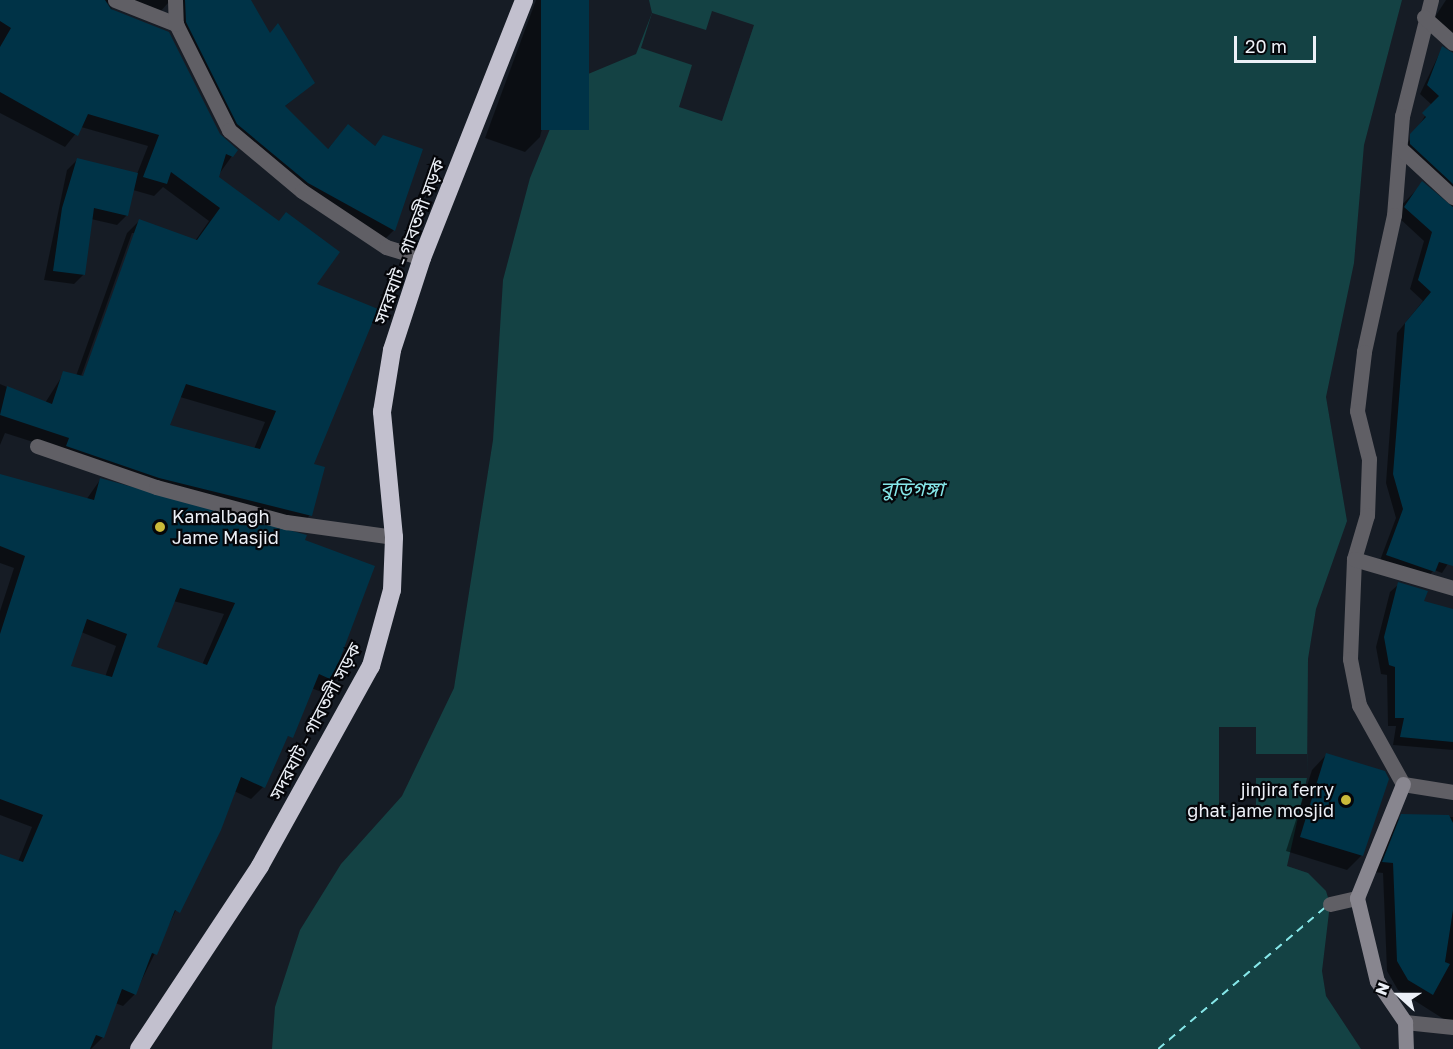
<!DOCTYPE html>
<html>
<head>
<meta charset="utf-8">
<style>
  body { margin:0 }
  #map { position:relative; width:1453px; height:1049px; overflow:hidden; background:#161c25; font-family:"Golos Text","Noto Sans Bengali",sans-serif }
  div>[style] { position:absolute }
  .water>* { inset:0; background:#144244 }
  .pier>* { inset:0; background:#161c25 }
  .shadow>* { inset:0; background:#0007 }
  .ferry>* { height:1.5px; margin-top:-0.75px; transform-origin:0; background:repeating-linear-gradient(90deg,#86e7e9 0 8px,transparent 0 14px) }
  .building>* { inset:0; background:#003347; transform-origin:0 0 }
  .street>* { height:15px; margin:-7.5px; padding:0 7.5px; transform-origin:7.5px; border-radius:7.5px; background:#605f65 }
  .secondary>* { height:15px; margin:-7.5px; padding:0 7.5px; transform-origin:7.5px; border-radius:7.5px; background:#88868f }
  .highway>* { height:18px; margin:-9px; padding:0 9px; transform-origin:9px; border-radius:9px; background:#c2c0ce }
  .dots>* { width:16px; height:16px; translate:-50% -50%; box-sizing:border-box; border:3px solid #05060a; border-radius:50% }
  span { translate:-50% -50%; white-space:nowrap; text-align:center; line-height:1.15; -webkit-text-stroke:4.5px #05060a; paint-order:stroke }
  .street-label { font-size:18px; color:#ecf0f7 }
  .poi-label { font-size:18px; color:#ecf0f7 }
  .left { translate:0 -50%; text-align:left }
  .right { translate:-100% -50%; text-align:right }
  .water-label { font-size:20px; color:#86e7e9; font-style:italic }
  .north { position:absolute; left:1369px; top:965px; width:60px; height:60px; -webkit-text-stroke:4px #05060a; paint-order:stroke; rotate:291deg; font-size:16px; font-weight:700; line-height:24px; text-align:center; color:#ecf0f7 }
  .north::after { content:''; display:block; margin:auto; width:21px; height:27px; background:#ecf0f7; clip-path:polygon(50% 0,100% 100%,50% 72%,0 100%) }
  .scale { position:absolute; left:1234px; top:36px; width:82px; height:27px; box-sizing:border-box; border:3px solid #ecf0f7; border-top:0; padding-left:8px; font-size:18px; line-height:21px; white-space:nowrap; color:#ecf0f7; -webkit-text-stroke:4px #05060a; paint-order:stroke }
</style>
</head>
<body>
<div id="map">
  <div class="water">
    <i style="clip-path:polygon(649px 0,1402px 0,1364px 145px,1354px 263px,1326px 397px,1347px 521px,1316px 609px,1308px 659px,1307px 778px,1287px 866px,1308px 873px,1326px 891px,1330px 904px,1322px 971px,1326px 996px,1361px 1049px,272px 1049px,275px 1007px,300px 930px,341px 864px,402px 796px,454px 688px,493px 440px,503px 280px,530px 178px,569px 82px,636px 54px,652px 13px)"></i>
  </div>
  <div class="pier">
    <i style="clip-path:polygon(712px 11px,754px 25px,722px 121px,679px 107px,692px 65px,641px 48px,652px 13px,706px 30px)"></i>
    <i style="clip-path:polygon(1219px 727px,1256px 727px,1256px 754px,1307px 754px,1307px 778px,1256px 778px,1256px 810px,1219px 810px)"></i>
  </div>
  <div class="shadow">
    <i style="clip-path:polygon(evenodd,0 0,249px 0,269px 34px,313px 83px,284px 107px,327px 150px,348px 126px,374px 147px,383px 137px,394px 230px,382px 242px,225px 136px,168px 3px,152px 21px,107px 3px,232px 156px,217px 177px,314px 284px,310px 515px,299px 527px,5px 433px,0 445px,0 384px,45px 403px,64px 373px,76px 376px,127px 233px,139px 221px,195px 241px,209px 221px,163px 187px,154px 196px,133px 190px,127px 215px,117px 225px,91px 219px,84px 274px,74px 284px,44px 280px,67px 170px,77px 160px,137px 174px,148px 146px,81px 127px,65px 147px,0 113px,0 0,132px 233px,135px 233px,81px 383px,79px 382px,132px 233px,0 0,180px 397px,265px 422px,254px 449px,168px 426px,180px 397px)"></i>
    <i style="clip-path:polygon(536px 0,573px 0,540px 137px,525px 152px,485px 138px)"></i>
    <i style="clip-path:polygon(1446px 0,1453px 0,1453px 52px,1433px 20px)"></i>
    <i style="clip-path:polygon(1442px 48px,1453px 55px,1453px 205px,1402px 152px,1432px 105px,1420px 94px)"></i>
    <i style="clip-path:polygon(1422px 184px,1453px 206px,1453px 556px,1442px 573px,1434px 570px,1425px 580px,1379px 563px,1396px 518px,1386px 483px,1397px 333px,1423px 301px,1410px 289px,1424px 241px,1397px 216px,1397px 210px)"></i>
    <i style="clip-path:polygon(evenodd,0 475px,86px 500px,100px 480px,303px 541px,331px 679px,319px 691px,311px 688px,263px 787px,251px 799px,234px 791px,135px 994px,123px 1006px,115px 1003px,103px 1037px,91px 1049px,0 1049px,0 856px,18px 862px,32px 827px,0 815px,0 611px,14px 568px,0 563px,0 475px,173px 601px,224px 614px,202px 665px,155px 648px,173px 601px,0 475px,81px 632px,116px 646px,105px 677px,69px 667px,81px 632px)"></i>
    <i style="clip-path:polygon(1399px 584px,1422px 602px,1453px 610px,1453px 750px,1393px 745px,1396px 726px,1388px 726px,1387px 675px,1381px 674px,1376px 647px,1390px 592px)"></i>
    <i style="clip-path:polygon(1326px 755px,1362px 855px,1347px 870px,1286px 851px,1312px 770px)"></i>
    <i style="clip-path:polygon(1402px 816px,1453px 817px,1453px 1025px,1398px 990px,1387px 971px,1383px 873px,1373px 872px,1391px 826px)"></i>
  </div>
  <div class="ferry">
    <i style="left:1158px;top:1049px;width:218px;rotate:-40.3deg"></i>
  </div>
  <div class="building">
    <i style="clip-path:polygon(evenodd,0 0,105px 0,111px 9px,169px 32px,220px 134px,238px 150px,233px 157px,226px 154px,219px 177px,279px 221px,286px 212px,340px 252px,317px 284px,378px 309px,314px 464px,325px 467px,312px 516px,159px 478px,66px 446px,69px 438px,0 415px,7px 386px,52px 404px,63px 371px,83px 376px,139px 219px,197px 240px,220px 208px,171px 172px,167px 184px,143px 177px,159px 135px,88px 114px,78px 136px,0 92px,0 47px,11px 28px,0 21px,0 0,186px 384px,276px 411px,260px 449px,170px 425px,186px 384px)"></i>
    <i style="clip-path:polygon(185px 0,251px 0,270px 33px,278px 23px,315px 83px,285px 106px,328px 149px,348px 124px,375px 146px,383px 135px,423px 149px,395px 231px,308px 183px,237px 124px,186px 22px)"></i>
    <i style="left:541px;top:0;width:48px;height:130px"></i>
    <i style="clip-path:polygon(1442px 46px,1453px 53px,1453px 184px,1410px 144px,1410px 134px,1426px 117px,1422px 113px,1439px 96px,1427px 85px)"></i>
    <i style="clip-path:polygon(77px 158px,138px 173px,128px 216px,94px 208px,85px 275px,53px 271px,62px 208px)"></i>
    <i style="clip-path:polygon(1422px 181px,1453px 207px,1453px 566px,1439px 562px,1435px 572px,1386px 555px,1403px 509px,1393px 474px,1405px 323px,1431px 292px,1418px 280px,1432px 232px,1404px 207px)"></i>
    <i style="clip-path:polygon(evenodd,0 474px,94px 500px,100px 478px,307px 535px,305px 540px,375px 566px,332px 680px,319px 674px,293px 738px,288px 736px,265px 788px,241px 777px,221px 830px,180px 913px,175px 910px,157px 955px,152px 953px,136px 995px,122px 989px,104px 1038px,96px 1035px,90px 1049px,0 1049px,0 854px,23px 862px,43px 815px,0 799px,0 634px,25px 556px,0 546px,0 474px,180px 588px,235px 603px,207px 665px,157px 647px,180px 588px,0 474px,87px 619px,127px 634px,112px 677px,71px 666px,87px 619px)"></i>
    <i style="clip-path:polygon(1398px 582px,1428px 591px,1424px 601px,1453px 609px,1453px 742px,1400px 737px,1404px 718px,1395px 718px,1395px 667px,1389px 665px,1384px 637px)"></i>
    <i style="clip-path:polygon(1326px 753px,1385px 771px,1389px 779px,1363px 856px,1300px 837px)"></i>
    <i style="clip-path:polygon(1401px 814px,1449px 815px,1453px 823px,1453px 910px,1445px 962px,1450px 964px,1433px 995px,1408px 980px,1397px 961px,1393px 863px,1382px 862px)"></i>
  </div>
  <div class="street">
    <i style="left:115px;top:0;width:66px;rotate:21.5deg"></i>
    <i style="left:176px;top:24px;width:119px;rotate:63.4deg"></i>
    <i style="left:229px;top:130px;width:95px;rotate:39.9deg"></i>
    <i style="left:302px;top:191px;width:101px;rotate:33.7deg"></i>
    <i style="left:386px;top:247px;width:38px;rotate:17deg"></i>
    <i style="left:175px;top:0;width:24px;rotate:88deg"></i>
    <i style="left:1431px;top:0;width:120px;rotate:104deg"></i>
    <i style="left:1402px;top:116px;width:99px;rotate:94.6deg"></i>
    <i style="left:1394px;top:215px;width:140px;rotate:102.4deg"></i>
    <i style="left:1364px;top:352px;width:59px;rotate:96.8deg"></i>
    <i style="left:1357px;top:411px;width:49px;rotate:76deg"></i>
    <i style="left:1369px;top:459px;width:56px;rotate:92deg"></i>
    <i style="left:1367px;top:515px;width:46px;rotate:106.5deg"></i>
    <i style="left:1354px;top:559px;width:100px;rotate:92.3deg"></i>
    <i style="left:1350px;top:659px;width:47px;rotate:78.9deg"></i>
    <i style="left:1359px;top:705px;width:90px;rotate:60.9deg"></i>
    <i style="left:1403px;top:784px;width:51px;rotate:9.1deg"></i>
    <i style="left:1424px;top:17px;width:39px;rotate:42deg"></i>
    <i style="left:1401px;top:149px;width:71px;rotate:42.7deg"></i>
    <i style="left:37px;top:446px;width:126px;rotate:19deg"></i>
    <i style="left:156px;top:487px;width:135px;rotate:15.1deg"></i>
    <i style="left:286px;top:522px;width:109px;rotate:7.9deg"></i>
    <i style="left:1354px;top:559px;width:103px;rotate:16.3deg"></i>
    <i style="left:1330px;top:904px;width:28px;rotate:-13deg"></i>
    <i style="left:1405px;top:1022px;width:48px;rotate:5.9deg"></i>
  </div>
  <div class="secondary">
    <i style="left:1403px;top:784px;width:123px;rotate:112deg"></i>
    <i style="left:1357px;top:898px;width:85px;rotate:76.5deg"></i>
    <i style="left:1377px;top:981px;width:50px;rotate:55.7deg"></i>
    <i style="left:1405px;top:1022px;width:27px;rotate:88deg"></i>
  </div>
  <div class="highway">
    <i style="left:139px;top:1049px;width:219px;rotate:-56.5deg"></i>
    <i style="left:260px;top:866px;width:229px;rotate:-61deg"></i>
    <i style="left:371px;top:666px;width:79px;rotate:-74.6deg"></i>
    <i style="left:392px;top:590px;width:53px;rotate:-87.8deg"></i>
    <i style="left:394px;top:537px;width:126px;rotate:-95.5deg"></i>
    <i style="left:382px;top:412px;width:63px;rotate:-80.8deg"></i>
    <i style="left:392px;top:350px;width:97px;rotate:-71.9deg"></i>
    <i style="left:422px;top:258px;width:277px;rotate:-68.4deg"></i>
  </div>
  <div class="dots">
    <i style="left:160px;top:527px;background:#c9ba3a"></i>
    <i style="left:1346px;top:800px;background:#c9ba3a"></i>
  </div>
  <div class="street-label">
    <span style="left:409px;top:241px;rotate:-70deg">সদরঘাট - গাবতলী সড়ক</span>
    <span style="left:315px;top:721px;rotate:-62deg">সদরঘাট - গাবতলী সড়ক</span>
  </div>
  <div class="poi-label">
    <span class="left" style="left:172px;top:527px">Kamalbagh<br>Jame Masjid</span>
    <span class="right" style="left:1334px;top:800px">jinjira ferry<br>ghat jame mosjid</span>
  </div>
  <div class="water-label">
    <span style="left:912px;top:488px">বুড়িগঙ্গা</span>
  </div>
  <div class="north">N</div>
  <div class="scale">20 m</div>
</div>
</body>
</html>
